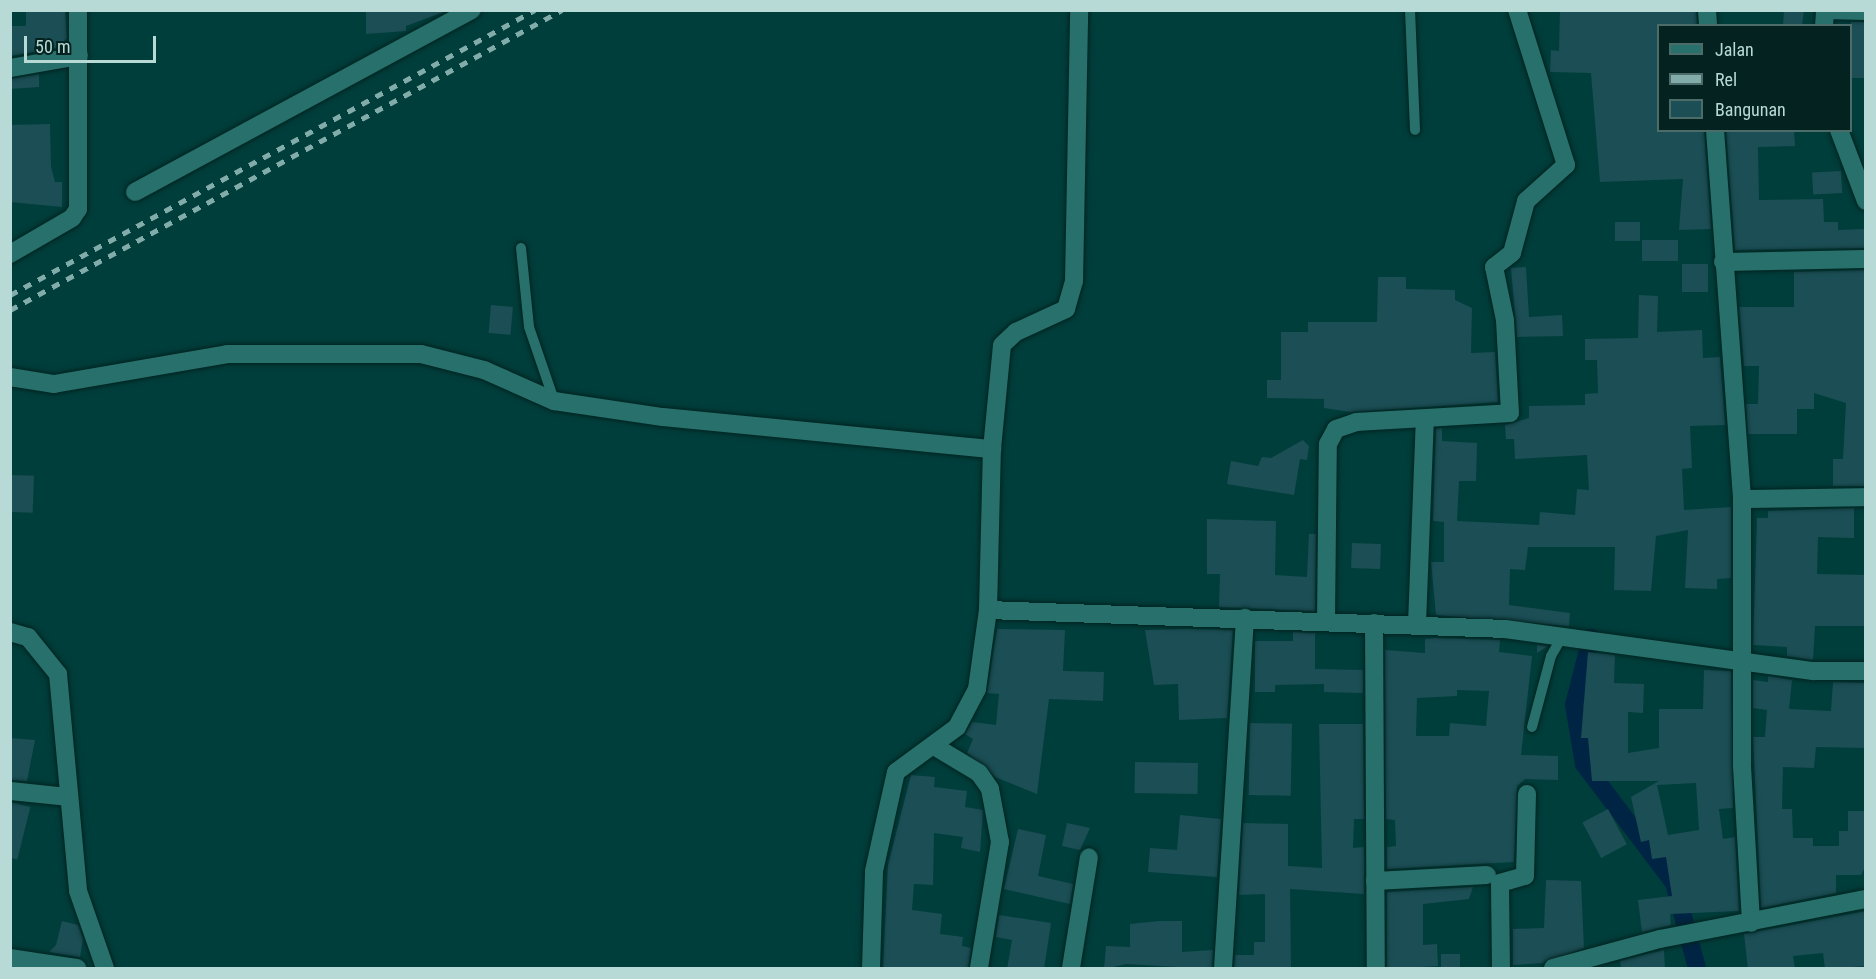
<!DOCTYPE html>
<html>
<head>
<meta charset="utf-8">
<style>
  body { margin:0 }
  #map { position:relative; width:1876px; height:979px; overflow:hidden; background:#003e3b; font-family:"Roboto Condensed",sans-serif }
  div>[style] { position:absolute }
  .canal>* { height:18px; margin:-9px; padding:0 9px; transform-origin:9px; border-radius:9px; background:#002443 }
  .building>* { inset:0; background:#1c4e55; transform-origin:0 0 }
  .roads { filter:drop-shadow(0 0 2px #002320) drop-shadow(0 0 2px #002320) }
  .lane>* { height:10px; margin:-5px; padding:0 5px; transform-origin:5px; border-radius:5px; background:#27706b }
  .street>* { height:18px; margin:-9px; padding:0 9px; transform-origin:9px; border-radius:9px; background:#27706b }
  .rail>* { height:4.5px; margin-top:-2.25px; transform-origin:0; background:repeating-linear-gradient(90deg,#82aca9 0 8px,transparent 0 16px) }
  span { translate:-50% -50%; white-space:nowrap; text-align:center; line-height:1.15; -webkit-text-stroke:5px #032220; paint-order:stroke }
  .frame { position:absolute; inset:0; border:12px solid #b8dad6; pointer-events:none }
  .legend { position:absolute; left:1657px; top:24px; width:195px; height:108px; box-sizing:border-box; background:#032220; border:2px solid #4b6c69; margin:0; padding:8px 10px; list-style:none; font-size:18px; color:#b8dad6 }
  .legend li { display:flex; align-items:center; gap:12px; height:30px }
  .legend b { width:30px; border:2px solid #4b6c69 }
  .scale { position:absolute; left:24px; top:36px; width:132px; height:27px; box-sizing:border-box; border:3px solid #b8dad6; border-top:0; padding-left:8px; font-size:18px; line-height:21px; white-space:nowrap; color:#b8dad6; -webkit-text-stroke:4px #032220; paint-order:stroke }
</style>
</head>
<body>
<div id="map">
  <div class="canal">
    <i style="left:1591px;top:638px;width:69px;rotate:104.2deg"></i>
    <i style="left:1574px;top:705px;width:60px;rotate:80.4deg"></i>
    <i style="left:1584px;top:764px;width:149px;rotate:52.9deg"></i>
    <i style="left:1674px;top:883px;width:88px;rotate:74.9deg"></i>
  </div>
  <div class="building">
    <i style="clip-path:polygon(26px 10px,65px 10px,67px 38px,57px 48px,10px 56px,10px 26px,26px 26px)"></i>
    <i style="clip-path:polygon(366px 10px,446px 10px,446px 11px,406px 26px,406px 31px,366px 34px)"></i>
    <i style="clip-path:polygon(1560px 10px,1696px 10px,1697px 26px,1659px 26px,1659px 130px,1704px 130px,1711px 229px,1679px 230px,1683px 179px,1600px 182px,1591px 73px,1550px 72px,1551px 50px,1559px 51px)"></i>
    <i style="clip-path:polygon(1784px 10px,1804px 10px,1802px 26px,1783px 26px)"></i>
    <i style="left:1851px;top:22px;width:15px;height:56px"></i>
    <i style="clip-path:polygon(39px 74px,39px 87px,10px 89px,10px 79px)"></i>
    <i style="clip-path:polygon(50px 124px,51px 167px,55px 182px,62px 182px,62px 207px,10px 202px,10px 125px)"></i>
    <i style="clip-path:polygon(1726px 130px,1794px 130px,1795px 146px,1758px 147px,1759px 200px,1823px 199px,1824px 222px,1838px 222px,1838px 230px,1866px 229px,1866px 248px,1735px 250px)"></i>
    <i style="left:1841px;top:171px;width:22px;height:29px;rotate:87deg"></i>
    <i style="left:1615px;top:222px;width:25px;height:19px"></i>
    <i style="left:1642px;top:240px;width:36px;height:21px"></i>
    <i style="left:1682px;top:264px;width:26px;height:28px"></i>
    <i style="clip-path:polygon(1526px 267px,1529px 317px,1562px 315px,1563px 336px,1517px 337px,1511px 268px)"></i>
    <i style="clip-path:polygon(1866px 270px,1866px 486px,1833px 486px,1833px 459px,1843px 459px,1846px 403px,1814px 393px,1814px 409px,1797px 409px,1797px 434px,1748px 434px,1746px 404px,1758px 404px,1759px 366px,1744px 366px,1739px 307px,1794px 307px,1794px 272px)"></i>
    <i style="clip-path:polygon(1378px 277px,1406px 277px,1406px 289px,1455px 290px,1455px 300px,1472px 308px,1471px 353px,1495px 352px,1498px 402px,1351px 412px,1324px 408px,1324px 399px,1267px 398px,1267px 380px,1281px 380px,1281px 332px,1308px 332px,1308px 322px,1377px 322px)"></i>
    <i style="clip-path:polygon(1639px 295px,1658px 296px,1657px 332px,1702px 330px,1703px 358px,1720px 357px,1725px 425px,1690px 426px,1692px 468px,1682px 469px,1684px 510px,1731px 507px,1731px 578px,1717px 579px,1717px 589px,1685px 588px,1688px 530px,1656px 536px,1651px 591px,1614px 590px,1615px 547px,1528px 547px,1525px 570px,1510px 569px,1509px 605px,1570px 613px,1569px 626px,1436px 615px,1431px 562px,1444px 562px,1444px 522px,1433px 521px,1436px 429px,1442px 428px,1442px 441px,1477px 443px,1476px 481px,1459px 481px,1457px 521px,1539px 525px,1540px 512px,1575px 515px,1577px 489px,1589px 490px,1587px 455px,1515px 459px,1514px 439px,1506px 439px,1505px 425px,1529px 418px,1529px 406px,1585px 405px,1585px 394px,1598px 393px,1597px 360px,1585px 360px,1585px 339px,1638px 338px)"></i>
    <i style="left:491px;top:305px;width:22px;height:28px;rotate:5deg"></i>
    <i style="clip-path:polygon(1303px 440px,1309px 446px,1307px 460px,1300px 459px,1294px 495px,1227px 484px,1231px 461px,1258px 466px,1262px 457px,1271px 458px)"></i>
    <i style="left:10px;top:475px;width:24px;height:37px;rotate:2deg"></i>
    <i style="clip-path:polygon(1854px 508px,1854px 538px,1818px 537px,1817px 574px,1866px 575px,1866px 626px,1815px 626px,1813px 660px,1787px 656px,1787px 647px,1753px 645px,1757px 518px,1768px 518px,1768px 511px)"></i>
    <i style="clip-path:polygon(1207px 519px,1276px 521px,1275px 575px,1307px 577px,1309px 534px,1316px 534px,1315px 611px,1219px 607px,1220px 574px,1207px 574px)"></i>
    <i style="left:1352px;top:543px;width:29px;height:25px;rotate:2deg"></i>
    <i style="clip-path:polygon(997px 629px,1065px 630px,1063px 671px,1104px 672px,1103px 701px,1049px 699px,1037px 794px,995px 777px,967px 753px,973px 739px,965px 734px,972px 722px,996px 725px,999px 694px,987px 693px)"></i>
    <i style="clip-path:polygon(1188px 629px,1233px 630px,1227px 718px,1179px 720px,1178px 684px,1154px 685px,1145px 630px)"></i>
    <i style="clip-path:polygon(1293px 632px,1315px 633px,1315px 669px,1363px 670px,1363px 693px,1324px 692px,1324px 684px,1275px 685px,1275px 692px,1255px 692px,1255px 641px,1293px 641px)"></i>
    <i style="clip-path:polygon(evenodd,1435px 638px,1500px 640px,1499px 652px,1532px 656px,1521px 755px,1558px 756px,1558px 780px,1525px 779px,1517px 786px,1514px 862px,1387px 869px,1387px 847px,1396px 846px,1395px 820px,1386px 819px,1385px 650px,1425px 653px,1425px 639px,1435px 638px,1457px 690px,1489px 691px,1486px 726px,1450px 723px,1449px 736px,1416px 736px,1417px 698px,1457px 696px,1457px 690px)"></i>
    <i style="clip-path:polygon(1537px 645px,1548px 646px,1537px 653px)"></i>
    <i style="clip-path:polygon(evenodd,1588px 652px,1615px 655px,1614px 683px,1644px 684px,1643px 713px,1628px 712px,1628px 753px,1659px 748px,1659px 709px,1703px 709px,1704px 670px,1731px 671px,1733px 808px,1719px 809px,1723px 839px,1735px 837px,1739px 911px,1670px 914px,1671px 925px,1642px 932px,1638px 900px,1672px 896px,1666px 857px,1652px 859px,1649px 840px,1641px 842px,1631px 797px,1659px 781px,1592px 781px,1588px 738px,1581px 738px,1588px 652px,1696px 783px,1699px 830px,1668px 835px,1657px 785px,1696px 783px)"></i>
    <i style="clip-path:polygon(1768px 676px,1792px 680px,1789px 709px,1831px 711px,1833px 682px,1864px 683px,1866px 748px,1816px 747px,1814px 768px,1783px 767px,1782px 809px,1792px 809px,1793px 838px,1813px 838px,1813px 846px,1839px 846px,1839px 831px,1848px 831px,1848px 811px,1866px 811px,1865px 867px,1861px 875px,1836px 875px,1836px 893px,1761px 908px,1753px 737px,1765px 737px,1767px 710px,1753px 708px,1753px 680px,1768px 682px)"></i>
    <i style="left:1250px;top:723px;width:42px;height:72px;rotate:1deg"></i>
    <i style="clip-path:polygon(1319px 724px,1363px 724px,1364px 819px,1354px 819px,1353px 848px,1364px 847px,1364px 894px,1290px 889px,1291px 969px,1234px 969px,1235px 955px,1254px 955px,1254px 942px,1265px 942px,1265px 894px,1239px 895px,1243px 823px,1288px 824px,1288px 866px,1322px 868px)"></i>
    <i style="clip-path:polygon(10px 738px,35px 740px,27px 781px,10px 780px)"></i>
    <i style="left:1135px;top:762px;width:63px;height:31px;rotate:1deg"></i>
    <i style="clip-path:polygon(911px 775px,935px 777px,934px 787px,967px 791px,965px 807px,983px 810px,980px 852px,961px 848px,963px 837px,934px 833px,933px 885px,914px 884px,912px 910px,942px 914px,940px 934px,963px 937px,962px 946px,971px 948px,968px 969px,883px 969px,888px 865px)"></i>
    <i style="left:10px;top:802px;width:21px;height:54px;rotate:14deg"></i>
    <i style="left:1608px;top:809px;width:40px;height:29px;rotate:62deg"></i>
    <i style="clip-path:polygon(1180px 815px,1221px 819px,1217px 877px,1148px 872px,1150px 848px,1177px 850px)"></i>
    <i style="clip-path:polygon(1067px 823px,1090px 828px,1080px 850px,1062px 846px)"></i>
    <i style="clip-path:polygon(1018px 829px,1046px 835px,1038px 876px,1073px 884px,1070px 904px,1004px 889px)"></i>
    <i style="clip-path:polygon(1546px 880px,1581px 881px,1584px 948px,1543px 963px,1513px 965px,1513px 929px,1544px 928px)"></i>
    <i style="clip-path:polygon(1473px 887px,1469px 899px,1423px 904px,1423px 945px,1437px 944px,1438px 966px,1387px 969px,1387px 892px)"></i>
    <i style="clip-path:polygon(1866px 911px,1866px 966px,1825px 969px,1823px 953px,1793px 956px,1795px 969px,1748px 969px,1744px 934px)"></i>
    <i style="clip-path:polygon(999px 915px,1051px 923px,1044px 969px,1007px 969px,1012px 940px,996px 937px)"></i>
    <i style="clip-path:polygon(62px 921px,78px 925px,83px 939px,80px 957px,49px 952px,56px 945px)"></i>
    <i style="clip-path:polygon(1159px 921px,1182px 921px,1182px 952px,1213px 950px,1212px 969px,1126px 964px,1104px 969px,1106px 946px,1130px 947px,1130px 924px)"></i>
    <i style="clip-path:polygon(1664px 950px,1665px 969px,1621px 969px,1620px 961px)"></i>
    <i style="left:1441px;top:954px;width:19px;height:15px"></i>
  </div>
  <div class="roads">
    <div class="lane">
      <i style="left:1410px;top:10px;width:120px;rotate:87.6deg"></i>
      <i style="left:1824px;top:14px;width:42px;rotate:1.4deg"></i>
      <i style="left:521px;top:248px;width:79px;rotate:84.2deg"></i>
      <i style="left:529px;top:327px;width:77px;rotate:71.1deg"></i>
      <i style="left:1532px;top:727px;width:73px;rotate:-75deg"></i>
      <i style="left:1551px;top:656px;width:24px;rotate:-60deg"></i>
    </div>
    <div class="street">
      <i style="left:1707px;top:10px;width:16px;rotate:86deg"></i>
      <i style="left:1824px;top:26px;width:16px;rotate:-86deg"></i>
      <i style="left:10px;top:68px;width:70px;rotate:-9.9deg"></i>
      <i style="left:1715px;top:130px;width:370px;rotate:85.8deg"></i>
      <i style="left:1742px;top:499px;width:267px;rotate:90deg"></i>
      <i style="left:1742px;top:766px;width:157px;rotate:86.7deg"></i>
      <i style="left:1839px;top:130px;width:76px;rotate:69.2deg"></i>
      <i style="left:135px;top:192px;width:383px;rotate:-28.4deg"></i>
      <i style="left:10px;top:254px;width:72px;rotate:-30.1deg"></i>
      <i style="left:72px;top:218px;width:11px;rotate:-56deg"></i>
      <i style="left:78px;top:209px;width:199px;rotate:-90deg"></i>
      <i style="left:1723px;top:262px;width:143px;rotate:-1.2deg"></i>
      <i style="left:10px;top:377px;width:45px;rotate:9deg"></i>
      <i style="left:54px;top:384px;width:176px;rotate:-9.8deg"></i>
      <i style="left:227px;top:354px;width:194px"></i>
      <i style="left:421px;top:354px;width:65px;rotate:14.3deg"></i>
      <i style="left:484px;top:370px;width:77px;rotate:23.9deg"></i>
      <i style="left:554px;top:401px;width:110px;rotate:8.4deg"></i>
      <i style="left:663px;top:417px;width:331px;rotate:5.6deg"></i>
      <i style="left:1742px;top:499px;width:124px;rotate:-0.9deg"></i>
      <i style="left:988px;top:610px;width:517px;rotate:2.1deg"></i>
      <i style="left:1505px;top:629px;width:311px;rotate:7.8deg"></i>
      <i style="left:1813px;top:671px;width:53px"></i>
      <i style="left:1326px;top:621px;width:177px;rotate:-89.4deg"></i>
      <i style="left:1328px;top:444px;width:17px;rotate:-62deg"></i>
      <i style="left:1336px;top:429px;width:21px;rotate:-19deg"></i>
      <i style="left:1356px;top:422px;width:154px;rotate:-3.3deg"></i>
      <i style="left:1510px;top:413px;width:93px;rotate:-93.1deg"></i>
      <i style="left:1505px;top:320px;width:54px;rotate:-101.7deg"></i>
      <i style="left:1494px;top:267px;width:23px;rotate:-38deg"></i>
      <i style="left:1512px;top:253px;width:54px;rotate:-74.9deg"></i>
      <i style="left:1526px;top:201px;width:54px;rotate:-42deg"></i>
      <i style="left:1566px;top:165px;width:163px;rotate:-107.5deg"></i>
      <i style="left:1374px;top:623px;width:345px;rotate:89.7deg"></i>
      <i style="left:1417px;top:624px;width:204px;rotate:-87.8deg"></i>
      <i style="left:10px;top:632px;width:19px;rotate:16deg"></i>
      <i style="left:28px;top:637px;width:48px;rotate:51deg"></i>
      <i style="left:58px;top:674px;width:218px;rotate:84.7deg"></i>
      <i style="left:78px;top:891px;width:82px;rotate:70.7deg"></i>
      <i style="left:934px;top:746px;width:52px;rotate:31deg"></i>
      <i style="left:979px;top:773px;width:19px;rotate:55deg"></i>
      <i style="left:990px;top:789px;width:54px;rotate:79.3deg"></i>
      <i style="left:1000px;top:842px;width:128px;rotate:99.5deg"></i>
      <i style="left:10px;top:791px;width:58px;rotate:5.9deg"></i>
      <i style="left:1375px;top:881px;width:112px;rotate:-3.1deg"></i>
      <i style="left:10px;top:958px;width:68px;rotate:8.5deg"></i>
      <i style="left:871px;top:968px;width:97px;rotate:-88.2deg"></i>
      <i style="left:874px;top:871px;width:101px;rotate:-77.5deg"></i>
      <i style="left:896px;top:772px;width:76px;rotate:-36.4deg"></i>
      <i style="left:957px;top:727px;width:43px;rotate:-62.2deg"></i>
      <i style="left:977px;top:689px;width:80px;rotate:-82.1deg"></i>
      <i style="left:988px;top:610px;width:161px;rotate:-88.6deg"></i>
      <i style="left:992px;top:449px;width:104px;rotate:-84.5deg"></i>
      <i style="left:1002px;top:345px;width:19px;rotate:-43deg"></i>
      <i style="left:1016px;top:332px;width:55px;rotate:-24.7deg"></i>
      <i style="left:1066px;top:309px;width:29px;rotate:-74deg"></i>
      <i style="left:1074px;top:281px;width:271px;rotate:-88.9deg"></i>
      <i style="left:1071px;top:968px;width:112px;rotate:-80.8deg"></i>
      <i style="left:1223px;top:968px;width:351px;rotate:-86.4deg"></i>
      <i style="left:1501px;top:968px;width:85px;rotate:-90.7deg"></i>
      <i style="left:1500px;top:883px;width:26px;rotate:-16deg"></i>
      <i style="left:1525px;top:876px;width:82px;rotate:-88.6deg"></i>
      <i style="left:1553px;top:968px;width:111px;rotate:-15.2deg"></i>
      <i style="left:1660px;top:939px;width:210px;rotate:-11deg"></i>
    </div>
  </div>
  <div class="rail">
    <i style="left:10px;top:295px;width:597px;rotate:-28.5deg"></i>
    <i style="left:10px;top:310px;width:628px;rotate:-28.52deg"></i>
  </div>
  <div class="frame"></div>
  <ul class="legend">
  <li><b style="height:8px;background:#27706b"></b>Jalan</li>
  <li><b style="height:8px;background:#82aca9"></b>Rel</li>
  <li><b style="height:16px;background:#1c4e55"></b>Bangunan</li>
  </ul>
  <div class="scale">50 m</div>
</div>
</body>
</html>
